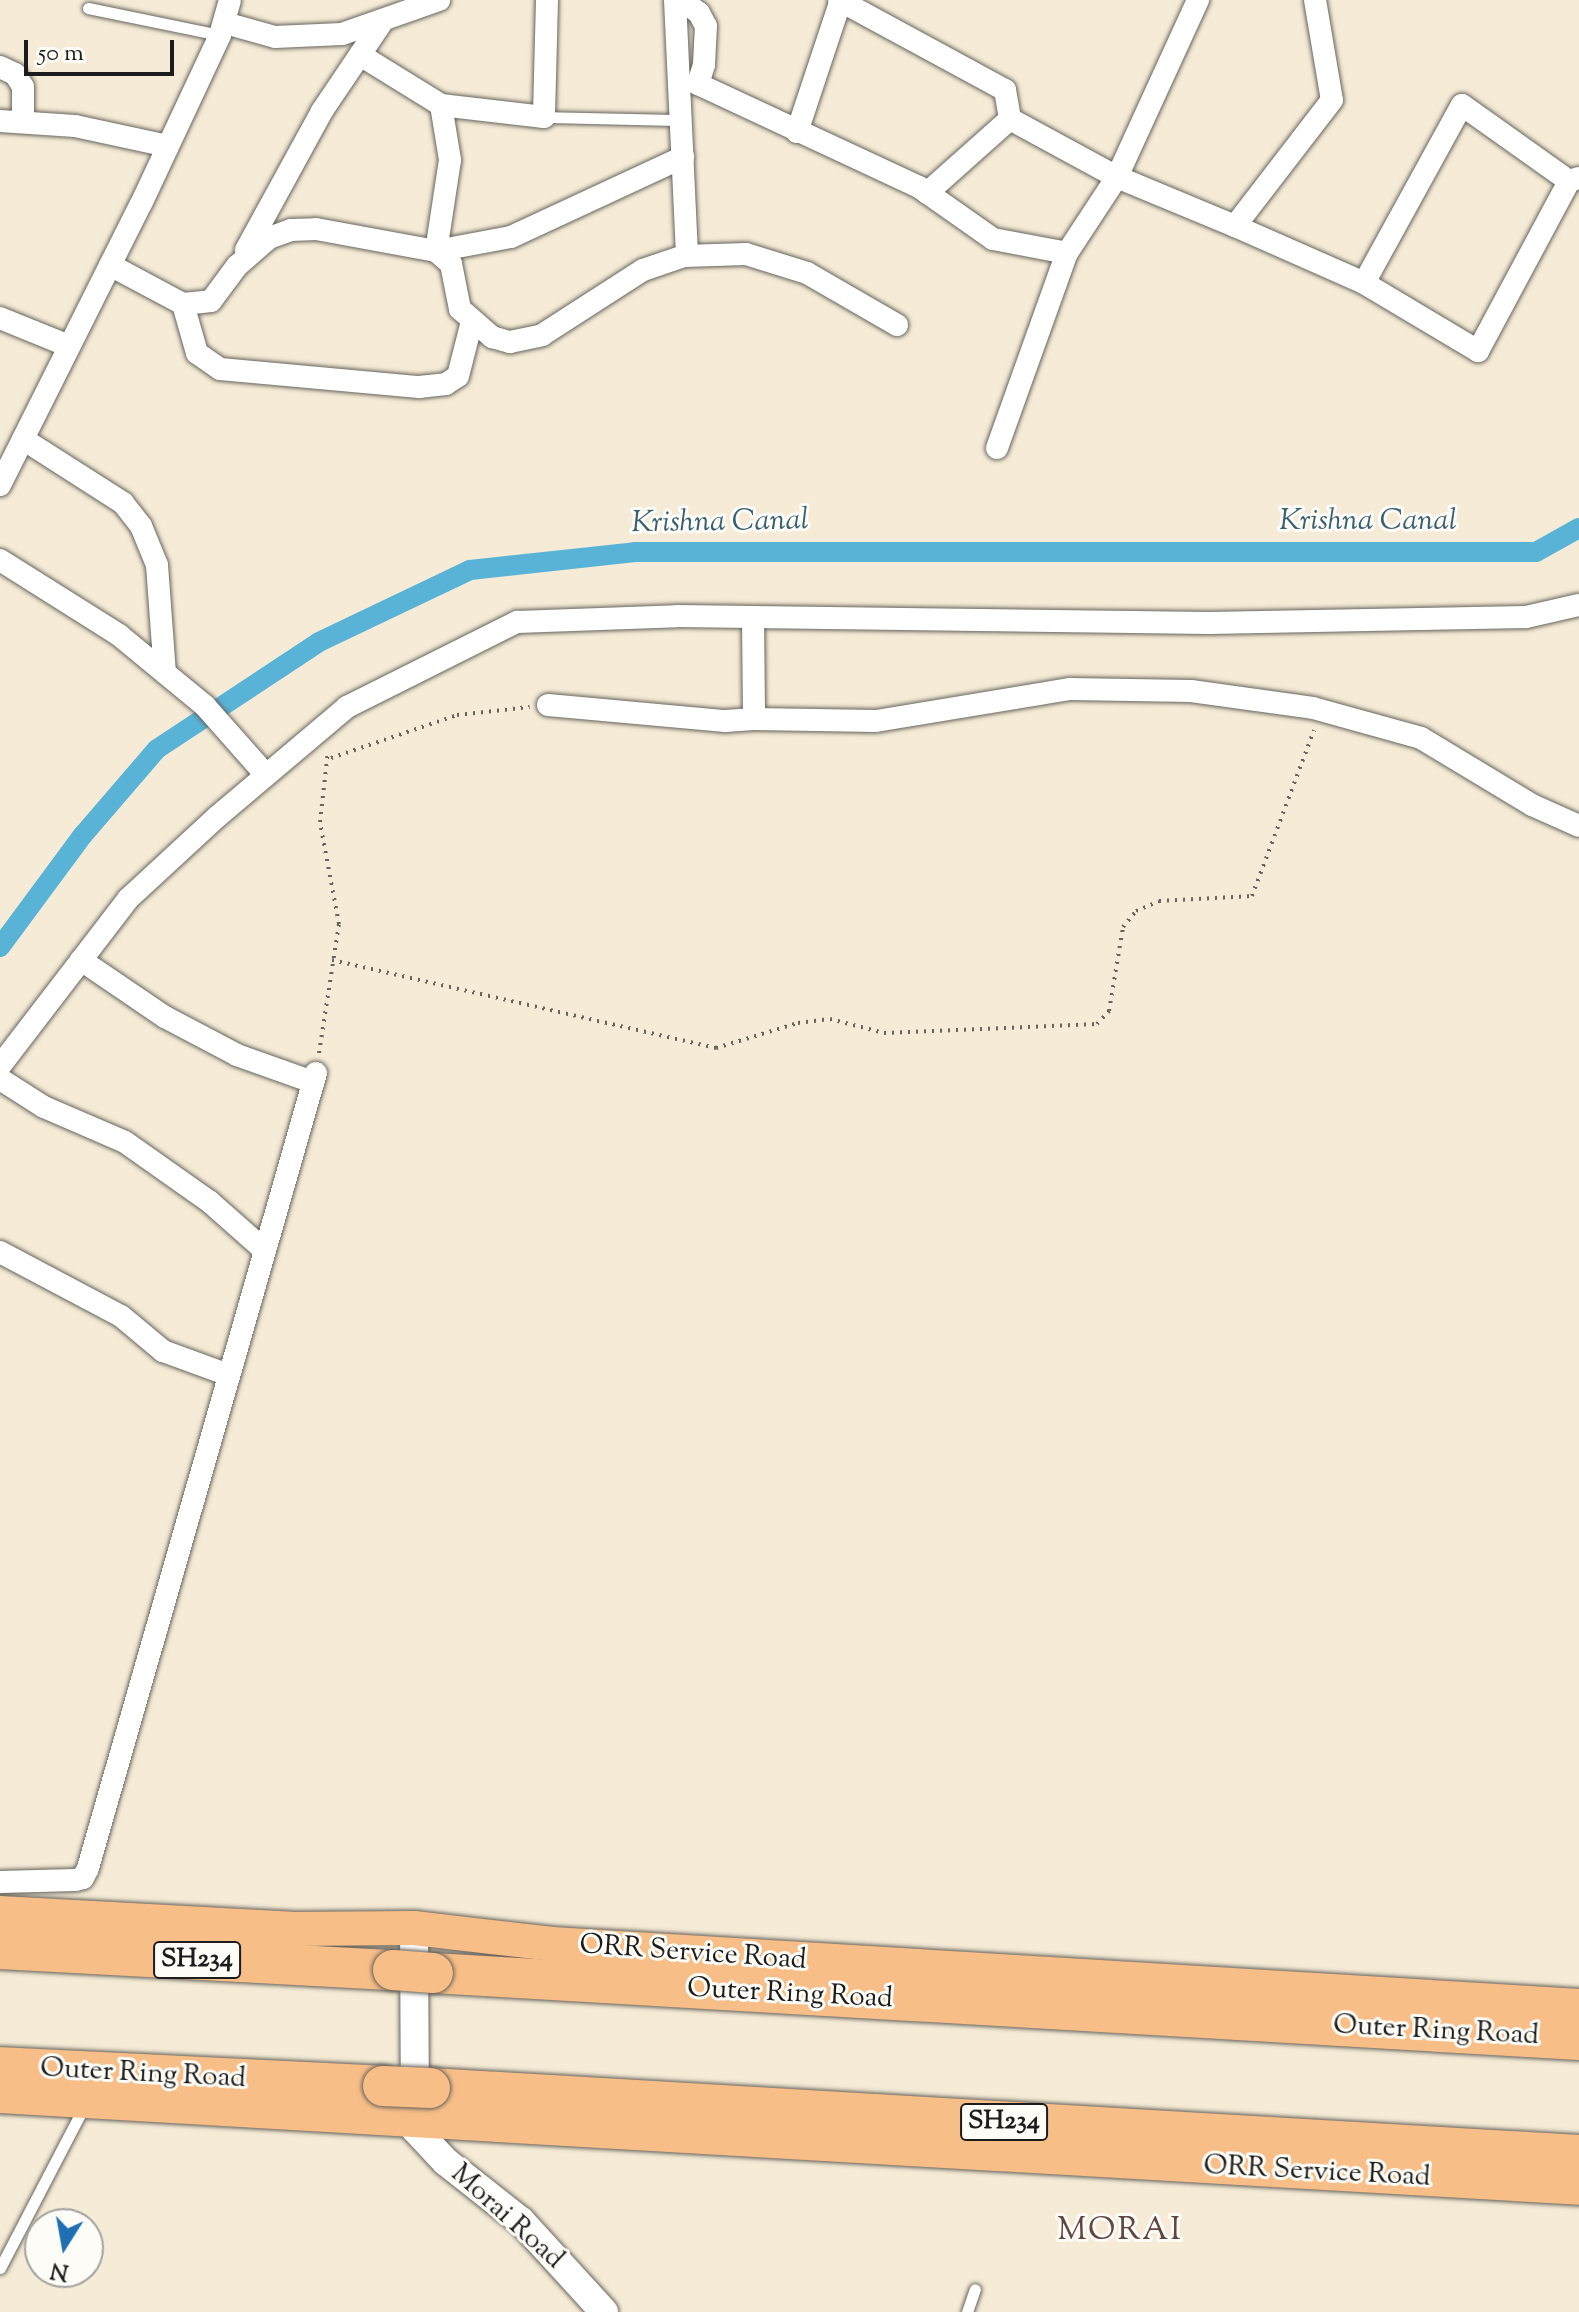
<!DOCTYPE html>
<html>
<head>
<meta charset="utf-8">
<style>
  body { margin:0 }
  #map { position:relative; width:1579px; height:2312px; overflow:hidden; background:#f5ebd6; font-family:"Sorts Mill Goudy",serif }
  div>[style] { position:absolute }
  .canal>* { height:20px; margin:-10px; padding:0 10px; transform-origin:10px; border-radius:10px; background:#59b3d7 }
  .path>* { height:4px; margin-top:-2px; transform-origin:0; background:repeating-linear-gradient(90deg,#68645d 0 2px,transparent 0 8px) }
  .roads { filter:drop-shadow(0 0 2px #68645d) drop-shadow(0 0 2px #68645d) }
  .service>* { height:11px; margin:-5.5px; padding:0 5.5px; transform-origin:5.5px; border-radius:5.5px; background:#fff }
  .minor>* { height:22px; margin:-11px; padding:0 11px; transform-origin:11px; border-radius:11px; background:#fff }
  .tertiary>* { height:28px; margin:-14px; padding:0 14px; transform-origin:14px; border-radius:14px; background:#fff }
  .primary>* { height:34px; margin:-17px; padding:0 17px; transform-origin:17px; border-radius:17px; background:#f7be87 }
  .motorway>* { height:40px; margin:-20px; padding:0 20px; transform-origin:20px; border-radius:20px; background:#f7be87 }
  .bridges { filter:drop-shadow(0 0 2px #68645d) drop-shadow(0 0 2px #68645d) }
  .motorway-bridge>* { height:40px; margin:-20px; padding:0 20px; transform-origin:20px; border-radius:20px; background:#f7be87 }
  span { translate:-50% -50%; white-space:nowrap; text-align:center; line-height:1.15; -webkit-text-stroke:6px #fdfcf7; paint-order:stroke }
  .shield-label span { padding:2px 6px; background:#fdfcf7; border:2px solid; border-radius:6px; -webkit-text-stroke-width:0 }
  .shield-label { font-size:26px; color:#1c1c1c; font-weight:700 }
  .street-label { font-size:28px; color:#1c1c1c }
  .water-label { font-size:30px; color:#376070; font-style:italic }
  .quarter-label { font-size:32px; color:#604543; letter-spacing:2px }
  .north { position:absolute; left:24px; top:2208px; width:80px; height:80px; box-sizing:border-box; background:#fdfcf7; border:2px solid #a3a29f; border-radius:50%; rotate:191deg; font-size:22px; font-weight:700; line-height:32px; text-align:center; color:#1c1c1c }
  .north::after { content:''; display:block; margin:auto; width:28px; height:36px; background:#1f6fb2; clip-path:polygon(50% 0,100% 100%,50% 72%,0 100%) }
  .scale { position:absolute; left:24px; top:40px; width:150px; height:36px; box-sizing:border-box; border:4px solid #1c1c1c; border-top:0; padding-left:10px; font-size:24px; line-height:28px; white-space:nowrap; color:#1c1c1c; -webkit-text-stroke:6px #fdfcf7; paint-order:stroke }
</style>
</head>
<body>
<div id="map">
  <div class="canal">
    <i style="left:0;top:947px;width:139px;rotate:-53.5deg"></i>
    <i style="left:83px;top:835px;width:113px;rotate:-49.3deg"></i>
    <i style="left:157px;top:749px;width:194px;rotate:-33.4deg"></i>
    <i style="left:319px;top:642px;width:167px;rotate:-25.5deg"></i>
    <i style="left:470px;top:570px;width:166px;rotate:-6.2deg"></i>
    <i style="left:635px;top:552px;width:901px"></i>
    <i style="left:1536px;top:552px;width:49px;rotate:-29.2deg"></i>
  </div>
  <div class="path">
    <i style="left:331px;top:758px;width:133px;rotate:-18.8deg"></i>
    <i style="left:457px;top:715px;width:73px;rotate:-6.3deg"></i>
    <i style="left:332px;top:960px;width:394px;rotate:12.9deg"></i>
    <i style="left:716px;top:1048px;width:86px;rotate:-17deg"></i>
    <i style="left:798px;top:1023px;width:32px;rotate:-7deg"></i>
    <i style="left:830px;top:1019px;width:56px;rotate:14.5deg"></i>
    <i style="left:884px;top:1033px;width:213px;rotate:-2.4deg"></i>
    <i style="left:1097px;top:1024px;width:18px;rotate:-47deg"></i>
    <i style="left:1109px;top:1011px;width:85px;rotate:-80.5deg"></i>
    <i style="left:1123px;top:927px;width:21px;rotate:-51deg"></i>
    <i style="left:1136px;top:911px;width:25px;rotate:-23deg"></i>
    <i style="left:1159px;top:901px;width:93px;rotate:-3.1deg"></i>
    <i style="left:1252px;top:896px;width:177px;rotate:-69.5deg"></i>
    <i style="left:319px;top:1053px;width:131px;rotate:-81.2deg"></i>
    <i style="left:339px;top:924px;width:104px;rotate:-100.6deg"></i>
    <i style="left:320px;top:822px;width:71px;rotate:-83.6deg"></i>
  </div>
  <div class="roads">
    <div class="service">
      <i style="left:88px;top:8px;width:135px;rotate:11.6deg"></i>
      <i style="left:544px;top:117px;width:137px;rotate:1.3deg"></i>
      <i style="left:0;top:2268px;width:184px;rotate:-62.5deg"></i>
      <i style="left:967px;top:2312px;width:24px;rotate:-71deg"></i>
    </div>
    <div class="minor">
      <i style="left:547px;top:0;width:117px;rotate:91.5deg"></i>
      <i style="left:544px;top:117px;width:104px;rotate:-173.4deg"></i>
      <i style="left:441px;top:105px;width:56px;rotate:80.7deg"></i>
      <i style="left:450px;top:160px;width:92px;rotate:98.7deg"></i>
      <i style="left:436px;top:251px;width:76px;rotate:-10.6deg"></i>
      <i style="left:511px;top:237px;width:190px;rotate:-24.9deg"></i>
      <i style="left:675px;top:0;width:256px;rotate:87.3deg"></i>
      <i style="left:681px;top:0;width:22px;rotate:36deg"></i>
      <i style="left:699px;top:13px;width:15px;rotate:62deg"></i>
      <i style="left:706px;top:26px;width:39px;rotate:93deg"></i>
      <i style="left:704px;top:65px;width:20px;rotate:108deg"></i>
      <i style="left:698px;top:84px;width:244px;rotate:25deg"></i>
      <i style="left:919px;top:187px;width:90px;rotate:35.1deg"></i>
      <i style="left:993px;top:239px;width:75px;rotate:10.7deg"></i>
      <i style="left:839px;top:0;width:189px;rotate:28.5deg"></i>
      <i style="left:1005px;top:90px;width:29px;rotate:80deg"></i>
      <i style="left:1010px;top:119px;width:122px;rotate:28.5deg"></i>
      <i style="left:1117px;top:177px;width:195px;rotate:-65.4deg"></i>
      <i style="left:1315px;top:0;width:101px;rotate:80.4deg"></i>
      <i style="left:1332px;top:100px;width:159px;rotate:127.6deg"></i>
      <i style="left:1235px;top:226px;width:141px;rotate:23.8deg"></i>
      <i style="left:1364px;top:283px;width:203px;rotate:-61.2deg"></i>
      <i style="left:1462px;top:105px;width:131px;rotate:35.4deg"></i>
      <i style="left:1569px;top:181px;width:10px;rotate:-17deg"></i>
      <i style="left:225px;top:23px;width:52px;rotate:15.6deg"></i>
      <i style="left:275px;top:37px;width:67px;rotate:-2.6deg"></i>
      <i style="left:342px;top:34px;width:103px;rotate:-19.3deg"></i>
      <i style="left:360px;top:55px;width:95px;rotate:31.7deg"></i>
      <i style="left:0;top:67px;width:17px;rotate:25deg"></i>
      <i style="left:15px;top:74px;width:15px;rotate:58deg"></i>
      <i style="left:23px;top:87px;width:34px;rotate:90deg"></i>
      <i style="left:0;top:121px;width:75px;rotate:3.8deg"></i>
      <i style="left:75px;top:126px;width:95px;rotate:12.1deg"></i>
      <i style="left:797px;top:132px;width:139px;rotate:-71.6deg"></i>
      <i style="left:927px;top:193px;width:111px;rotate:-41.7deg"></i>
      <i style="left:246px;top:250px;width:158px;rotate:-61.3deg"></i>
      <i style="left:322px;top:111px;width:107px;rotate:-56deg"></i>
      <i style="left:110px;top:265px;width:83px;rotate:28.1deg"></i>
      <i style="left:183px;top:304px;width:28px;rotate:-6deg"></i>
      <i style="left:211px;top:301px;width:44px;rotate:-53.4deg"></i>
      <i style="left:237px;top:266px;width:43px;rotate:-41.2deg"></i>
      <i style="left:269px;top:238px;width:23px;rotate:-20deg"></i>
      <i style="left:291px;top:230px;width:25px;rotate:-2deg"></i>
      <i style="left:316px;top:229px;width:122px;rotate:10.4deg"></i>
      <i style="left:436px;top:251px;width:20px;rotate:41deg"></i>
      <i style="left:451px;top:264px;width:46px;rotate:78.7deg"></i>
      <i style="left:460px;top:309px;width:43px;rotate:41.2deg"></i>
      <i style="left:492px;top:337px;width:19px;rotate:16deg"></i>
      <i style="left:510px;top:342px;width:33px;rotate:-12deg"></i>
      <i style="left:542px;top:335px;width:120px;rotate:-32.8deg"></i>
      <i style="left:643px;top:270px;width:43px;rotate:-18.9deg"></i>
      <i style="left:684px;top:256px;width:62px;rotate:-1.8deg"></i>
      <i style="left:746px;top:254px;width:64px;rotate:17.3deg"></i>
      <i style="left:807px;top:273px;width:104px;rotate:30deg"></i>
      <i style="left:1364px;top:283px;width:133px;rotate:30.8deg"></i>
      <i style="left:1478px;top:351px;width:193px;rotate:-61.8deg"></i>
      <i style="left:183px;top:304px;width:51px;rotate:74.1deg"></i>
      <i style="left:197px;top:353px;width:28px;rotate:35deg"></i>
      <i style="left:220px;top:369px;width:200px;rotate:5.2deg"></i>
      <i style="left:419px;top:387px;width:27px;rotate:-6deg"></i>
      <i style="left:446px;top:384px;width:14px;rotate:-34deg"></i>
      <i style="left:458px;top:376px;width:57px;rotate:-75.7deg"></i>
      <i style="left:0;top:318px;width:74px;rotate:22.1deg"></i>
      <i style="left:23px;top:439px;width:119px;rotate:32.6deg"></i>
      <i style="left:123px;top:503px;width:29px;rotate:52deg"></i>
      <i style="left:141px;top:526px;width:42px;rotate:67.7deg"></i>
      <i style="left:157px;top:565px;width:108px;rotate:85.8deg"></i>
      <i style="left:997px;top:448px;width:207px;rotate:-70.3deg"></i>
      <i style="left:1067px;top:253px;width:91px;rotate:-56.7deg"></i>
      <i style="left:1117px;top:177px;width:128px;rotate:22.6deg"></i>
      <i style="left:0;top:485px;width:314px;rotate:-63.4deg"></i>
      <i style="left:141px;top:204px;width:187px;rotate:-64.9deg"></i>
      <i style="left:220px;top:35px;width:36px;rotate:-74deg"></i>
      <i style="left:0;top:560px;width:141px;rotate:32.2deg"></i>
      <i style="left:119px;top:635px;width:112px;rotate:39.5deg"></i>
      <i style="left:205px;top:706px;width:92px;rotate:48.5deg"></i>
      <i style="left:753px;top:618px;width:101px;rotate:89.4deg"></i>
      <i style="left:754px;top:719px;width:122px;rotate:0.9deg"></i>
      <i style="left:876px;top:721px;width:197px;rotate:-9.4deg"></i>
      <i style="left:1070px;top:689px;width:121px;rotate:0.9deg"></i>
      <i style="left:1191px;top:691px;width:123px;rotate:7.9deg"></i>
      <i style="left:1313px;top:708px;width:112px;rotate:15.5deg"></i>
      <i style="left:1421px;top:738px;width:130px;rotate:31.1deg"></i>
      <i style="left:1532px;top:805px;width:51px;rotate:24.1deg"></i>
      <i style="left:548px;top:705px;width:178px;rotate:5.2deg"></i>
      <i style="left:725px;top:721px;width:29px;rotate:-4deg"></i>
      <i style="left:81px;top:960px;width:102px;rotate:34.2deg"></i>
      <i style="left:165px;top:1017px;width:81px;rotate:27.8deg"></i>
      <i style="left:237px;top:1055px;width:81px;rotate:19.6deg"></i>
      <i style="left:0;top:1066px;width:210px;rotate:-52.5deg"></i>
      <i style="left:128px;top:899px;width:122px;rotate:-42.7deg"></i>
      <i style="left:218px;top:816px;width:169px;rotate:-40.2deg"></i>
      <i style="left:347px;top:707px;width:190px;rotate:-26.6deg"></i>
      <i style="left:517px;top:622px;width:160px;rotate:-2.1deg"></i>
      <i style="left:677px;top:616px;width:532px;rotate:0.75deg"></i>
      <i style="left:1209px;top:623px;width:317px;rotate:-1.1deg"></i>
      <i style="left:1526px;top:617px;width:54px;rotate:-12.8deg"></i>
      <i style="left:0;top:1079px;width:52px;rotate:32.5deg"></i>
      <i style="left:44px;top:1107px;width:88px;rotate:23.4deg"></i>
      <i style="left:125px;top:1142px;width:104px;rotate:35.2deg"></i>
      <i style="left:210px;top:1202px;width:69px;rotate:41.5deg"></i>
      <i style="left:0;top:1252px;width:137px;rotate:27.9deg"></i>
      <i style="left:121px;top:1316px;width:55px;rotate:39.8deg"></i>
      <i style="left:163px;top:1351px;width:67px;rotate:20.1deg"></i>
      <i style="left:0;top:1882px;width:75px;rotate:-1.5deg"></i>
      <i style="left:75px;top:1880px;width:8px;rotate:-14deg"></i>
      <i style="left:83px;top:1878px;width:11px;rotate:-63deg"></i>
      <i style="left:88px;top:1868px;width:827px;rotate:-74deg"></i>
    </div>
    <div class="tertiary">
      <i style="left:414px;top:1928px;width:201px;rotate:89.7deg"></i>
      <i style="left:415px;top:2129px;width:45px;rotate:46.8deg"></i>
      <i style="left:446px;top:2162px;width:95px;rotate:38.2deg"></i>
      <i style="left:521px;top:2221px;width:123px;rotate:47.6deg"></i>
    </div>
    <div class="primary">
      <i style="left:0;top:1913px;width:292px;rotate:3.1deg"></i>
      <i style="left:292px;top:1929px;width:122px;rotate:-0.5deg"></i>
      <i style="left:414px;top:1928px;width:139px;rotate:6.6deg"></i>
      <i style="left:552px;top:1944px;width:1029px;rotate:3.45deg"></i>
      <i style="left:0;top:2096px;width:1582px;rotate:3.33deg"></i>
    </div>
    <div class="motorway">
      <i style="left:0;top:1949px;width:394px;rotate:3.1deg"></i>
      <i style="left:433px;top:1973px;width:1148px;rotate:3.35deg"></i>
      <i style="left:0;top:2067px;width:383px;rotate:2.8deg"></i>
      <i style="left:430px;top:2088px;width:1151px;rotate:3.34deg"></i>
    </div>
  </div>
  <div class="bridges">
    <div class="motorway-bridge">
      <i style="left:393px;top:1970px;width:40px;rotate:4.3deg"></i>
      <i style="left:383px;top:2086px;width:47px;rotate:2.4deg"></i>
    </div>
  </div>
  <div class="shield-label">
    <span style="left:197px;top:1960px">SH234</span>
    <span style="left:1004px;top:2122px">SH234</span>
  </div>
  <div class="street-label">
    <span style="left:693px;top:1953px;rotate:4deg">ORR Service Road</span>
    <span style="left:790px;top:1994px;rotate:3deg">Outer Ring Road</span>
    <span style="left:1436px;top:2031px;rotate:3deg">Outer Ring Road</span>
    <span style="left:143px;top:2074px;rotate:3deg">Outer Ring Road</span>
    <span style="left:1317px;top:2172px;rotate:3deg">ORR Service Road</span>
    <span style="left:507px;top:2217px;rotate:42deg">Morai Road</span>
  </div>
  <div class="water-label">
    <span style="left:1368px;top:522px">Krishna Canal</span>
    <span style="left:720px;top:523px;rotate:-1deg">Krishna Canal</span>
  </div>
  <div class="quarter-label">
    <span style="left:1120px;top:2231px">MORAI</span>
  </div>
  <div class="north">N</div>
  <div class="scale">50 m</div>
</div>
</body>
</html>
